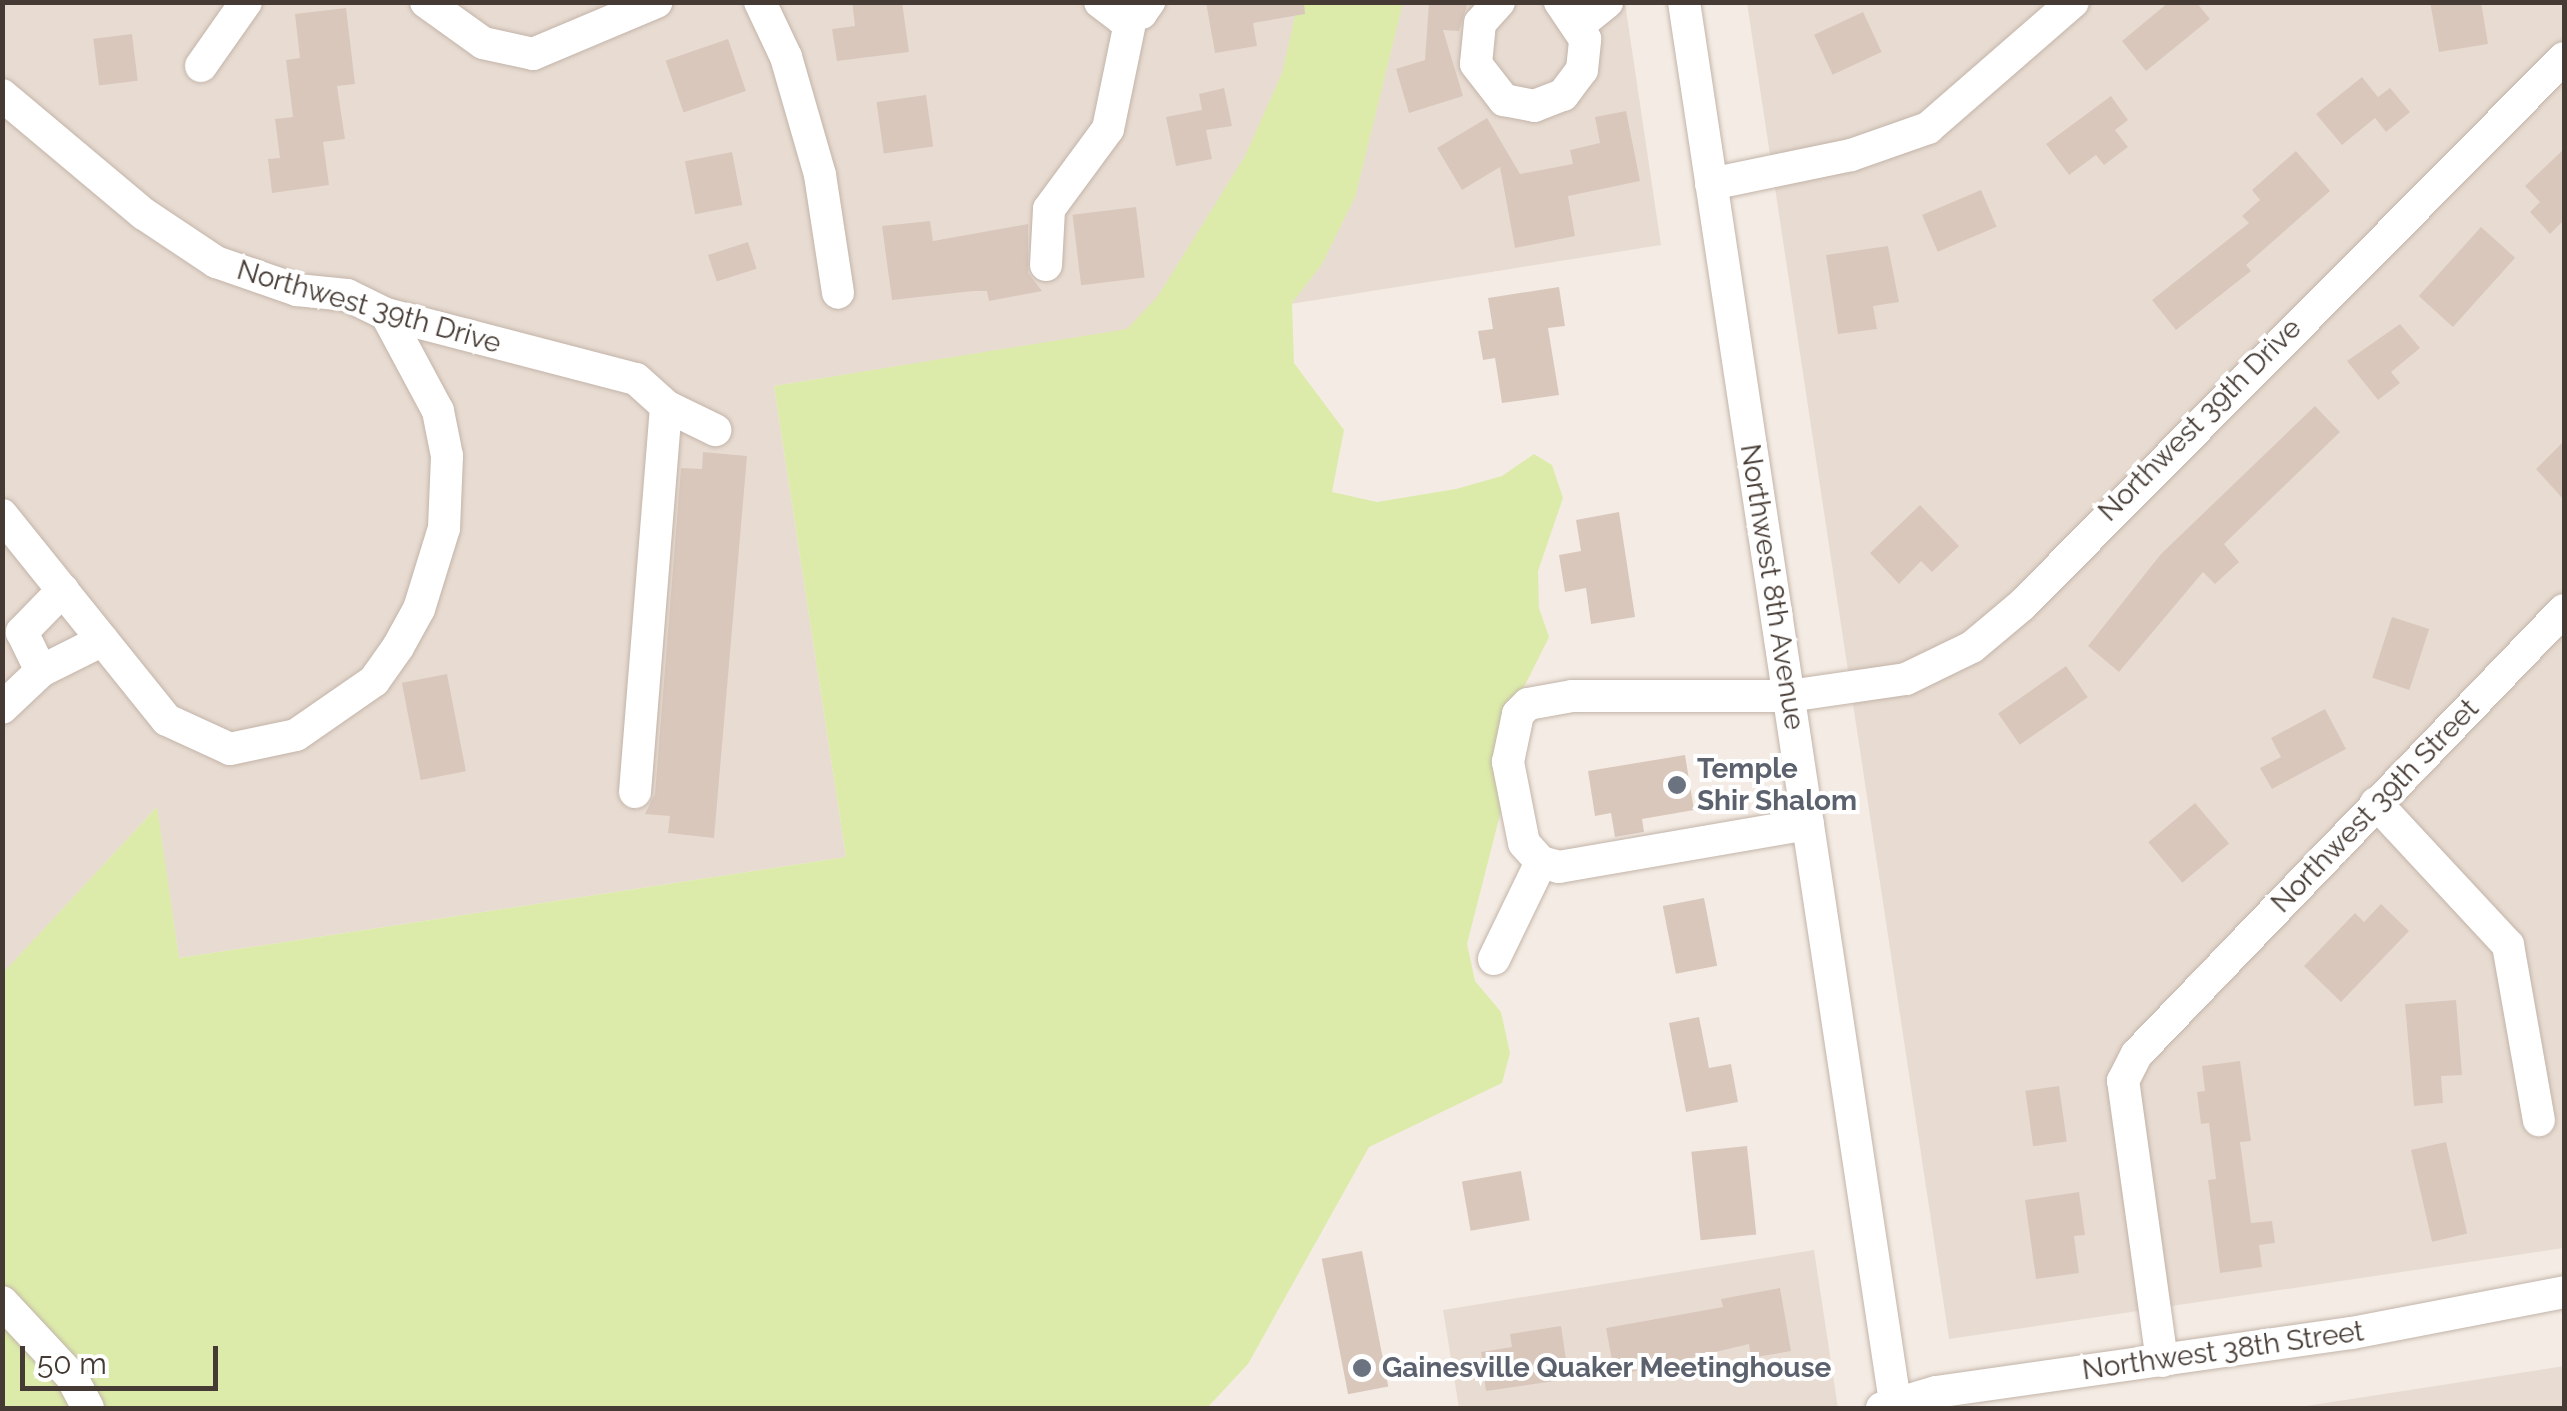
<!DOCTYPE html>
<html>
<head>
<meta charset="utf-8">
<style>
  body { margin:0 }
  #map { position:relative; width:2567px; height:1411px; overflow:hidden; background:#f4ece4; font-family:Raleway,sans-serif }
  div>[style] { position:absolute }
  .residential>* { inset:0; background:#e8dcd2 }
  .green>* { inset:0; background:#dcebaa }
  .building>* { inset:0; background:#d9c7bc; transform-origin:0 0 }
  .roads { filter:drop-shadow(0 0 2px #c3b4a9) drop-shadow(0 0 2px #c3b4a9) }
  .minor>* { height:32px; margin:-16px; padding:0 16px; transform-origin:16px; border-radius:16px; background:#fff }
  .dots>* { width:28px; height:28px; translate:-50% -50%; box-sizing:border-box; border:5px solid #fff; border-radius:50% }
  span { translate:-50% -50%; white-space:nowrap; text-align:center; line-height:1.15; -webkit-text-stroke:8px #fff; paint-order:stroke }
  .street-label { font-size:28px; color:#463b34 }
  .worship-label { font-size:28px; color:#5b616d; font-weight:700 }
  .left { translate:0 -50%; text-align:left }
  .frame { position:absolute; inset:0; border:5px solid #463b34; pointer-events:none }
  .scale { position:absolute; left:20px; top:1346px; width:198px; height:45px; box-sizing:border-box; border:5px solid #463b34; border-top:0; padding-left:12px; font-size:30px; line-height:35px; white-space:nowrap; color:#463b34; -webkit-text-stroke:8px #fff; paint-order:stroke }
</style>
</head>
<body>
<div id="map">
  <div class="residential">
    <i style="clip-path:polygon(3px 3px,1625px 3px,1661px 245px,774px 386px,846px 857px,179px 958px,156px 808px,3px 974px)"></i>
    <i style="clip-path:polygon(1747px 3px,2564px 3px,2564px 1248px,1949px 1339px)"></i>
    <i style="clip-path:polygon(1814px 1250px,1838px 1408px,1459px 1408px,1443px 1310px)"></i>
    <i style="clip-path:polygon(2564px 1366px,2564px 1408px,2293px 1408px)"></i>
  </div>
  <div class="green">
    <i style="clip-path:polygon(1298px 3px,1403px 3px,1355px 197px,1322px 264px,1292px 303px,1294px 363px,1344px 430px,1332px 492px,1377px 502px,1456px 489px,1502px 476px,1534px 454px,1552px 465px,1563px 498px,1538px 571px,1539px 608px,1549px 637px,1513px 709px,1503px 803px,1467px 944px,1475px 981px,1501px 1012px,1510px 1053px,1502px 1083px,1369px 1147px,1248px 1364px,1207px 1408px,3px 1408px,2px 974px,157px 807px,179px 958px,846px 857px,774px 386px,1127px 329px,1158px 296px,1245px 156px,1282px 73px)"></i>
  </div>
  <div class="building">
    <i style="clip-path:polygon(852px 2px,902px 2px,909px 52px,837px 61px,832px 29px,855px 26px)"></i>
    <i style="clip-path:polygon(1206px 2px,1304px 2px,1305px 14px,1253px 23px,1257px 46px,1215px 53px)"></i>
    <i style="clip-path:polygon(1429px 2px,1468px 2px,1459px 31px,1443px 30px,1463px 96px,1409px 113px,1396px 69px,1425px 60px)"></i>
    <i style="clip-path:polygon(2169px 2px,2196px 2px,2210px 19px,2146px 71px,2122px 41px)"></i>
    <i style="clip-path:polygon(2430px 2px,2481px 2px,2488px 44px,2439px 52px)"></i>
    <i style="clip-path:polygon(346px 8px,355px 84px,337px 86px,345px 139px,323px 142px,329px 185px,272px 193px,268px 159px,280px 158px,275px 119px,293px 117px,286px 60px,300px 58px,295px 14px)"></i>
    <i style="left:1863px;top:12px;width:44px;height:54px;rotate:65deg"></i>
    <i style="left:132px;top:34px;width:47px;height:39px;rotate:83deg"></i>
    <i style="left:728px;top:39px;width:55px;height:66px;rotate:71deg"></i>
    <i style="clip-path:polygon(2362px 77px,2378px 97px,2390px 88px,2410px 112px,2386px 132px,2375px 118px,2342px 145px,2316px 114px)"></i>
    <i style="clip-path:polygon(1224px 88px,1232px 126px,1206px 130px,1212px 159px,1176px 166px,1166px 117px,1202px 110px,1199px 94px)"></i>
    <i style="left:926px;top:95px;width:52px;height:50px;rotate:82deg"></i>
    <i style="clip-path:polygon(2111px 96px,2128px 120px,2115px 130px,2128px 147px,2104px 165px,2096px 155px,2069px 175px,2046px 144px)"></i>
    <i style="clip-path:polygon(1626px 111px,1640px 181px,1568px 196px,1575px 236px,1515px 248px,1500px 167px,1462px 190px,1437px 148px,1487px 118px,1520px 174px,1573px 164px,1570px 150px,1600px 143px,1595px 117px)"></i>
    <i style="clip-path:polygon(2564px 149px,2564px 220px,2550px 234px,2530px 212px,2540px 202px,2525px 186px)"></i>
    <i style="clip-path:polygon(2296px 151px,2330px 191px,2246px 265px,2251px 271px,2176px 330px,2152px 300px,2249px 223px,2242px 216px,2260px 200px,2252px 190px)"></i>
    <i style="left:732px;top:152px;width:54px;height:48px;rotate:79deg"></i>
    <i style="left:1981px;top:190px;width:40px;height:64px;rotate:67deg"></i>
    <i style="left:1136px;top:207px;width:71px;height:64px;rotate:83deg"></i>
    <i style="clip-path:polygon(930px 221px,933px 241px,1028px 224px,1028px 273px,1042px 291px,989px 301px,987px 291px,973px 291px,892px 300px,882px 226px)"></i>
    <i style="left:2481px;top:227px;width:46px;height:93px;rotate:42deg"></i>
    <i style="left:748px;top:242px;width:28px;height:42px;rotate:72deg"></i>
    <i style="clip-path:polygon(1888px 246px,1899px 302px,1873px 306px,1877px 329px,1838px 334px,1826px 255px)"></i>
    <i style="clip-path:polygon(1559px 287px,1565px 326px,1548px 328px,1559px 395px,1502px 403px,1495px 358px,1483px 360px,1478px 331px,1493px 329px,1488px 298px)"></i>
    <i style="clip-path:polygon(2400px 324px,2420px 348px,2391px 372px,2400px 383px,2378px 400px,2347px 361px)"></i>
    <i style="clip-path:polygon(2315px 406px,2340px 432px,2224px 544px,2239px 562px,2215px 584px,2203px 572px,2119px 672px,2088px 646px,2161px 554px)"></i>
    <i style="clip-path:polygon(2564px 441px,2564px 500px,2536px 469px)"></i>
    <i style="clip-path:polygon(703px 452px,747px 456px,714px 838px,668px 833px,670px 816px,645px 814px,655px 794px,681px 468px,702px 469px)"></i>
    <i style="clip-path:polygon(1920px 505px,1959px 546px,1932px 572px,1921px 561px,1899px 584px,1870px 553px)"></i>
    <i style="clip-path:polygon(1619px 512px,1635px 617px,1591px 624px,1586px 588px,1565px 592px,1559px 555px,1581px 551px,1576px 520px)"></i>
    <i style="left:2392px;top:617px;width:39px;height:64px;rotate:18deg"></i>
    <i style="left:2066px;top:666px;width:38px;height:83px;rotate:55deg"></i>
    <i style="left:447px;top:674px;width:99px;height:46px;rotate:79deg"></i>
    <i style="clip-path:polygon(2325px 709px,2346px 749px,2272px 789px,2260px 768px,2281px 757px,2271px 738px)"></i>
    <i style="clip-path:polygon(1685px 755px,1694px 810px,1642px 819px,1644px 832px,1615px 837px,1611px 813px,1595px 816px,1588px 771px)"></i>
    <i style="left:2195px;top:803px;width:53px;height:61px;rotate:50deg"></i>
    <i style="left:1704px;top:898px;width:69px;height:42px;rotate:79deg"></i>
    <i style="clip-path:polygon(2381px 904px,2409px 931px,2341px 1002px,2304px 966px,2355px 913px,2364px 922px)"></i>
    <i style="clip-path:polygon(2456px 1000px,2462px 1075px,2441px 1076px,2443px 1103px,2414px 1106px,2405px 1004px)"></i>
    <i style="clip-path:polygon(1699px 1017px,1709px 1068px,1731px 1064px,1738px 1102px,1686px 1112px,1669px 1023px)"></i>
    <i style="clip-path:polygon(2240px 1061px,2251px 1141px,2240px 1142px,2251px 1223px,2272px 1221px,2275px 1243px,2259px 1245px,2262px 1267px,2220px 1273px,2208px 1180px,2216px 1179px,2209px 1123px,2201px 1124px,2197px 1092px,2205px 1091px,2202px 1066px)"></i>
    <i style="left:2059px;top:1086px;width:56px;height:34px;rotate:82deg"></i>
    <i style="left:2446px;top:1142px;width:94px;height:36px;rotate:77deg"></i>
    <i style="left:1747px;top:1146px;width:89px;height:56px;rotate:84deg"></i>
    <i style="left:1521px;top:1171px;width:50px;height:60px;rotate:80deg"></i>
    <i style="clip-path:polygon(2079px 1192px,2085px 1235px,2074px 1236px,2079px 1273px,2036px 1279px,2025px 1200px)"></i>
    <i style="left:1362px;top:1251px;width:138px;height:41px;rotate:79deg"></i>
    <i style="clip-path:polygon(1780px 1288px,1791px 1351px,1751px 1358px,1749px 1344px,1615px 1376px,1606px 1328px,1723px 1307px,1721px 1299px)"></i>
    <i style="clip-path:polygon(1561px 1326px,1569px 1379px,1486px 1391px,1481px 1352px,1512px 1347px,1510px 1334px)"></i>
  </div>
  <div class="roads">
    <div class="minor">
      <i style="left:426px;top:2px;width:70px;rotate:35.7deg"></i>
      <i style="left:483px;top:43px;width:51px;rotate:12.4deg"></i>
      <i style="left:533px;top:54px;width:134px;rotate:-22.8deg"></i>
      <i style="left:760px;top:2px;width:61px;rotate:64.7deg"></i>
      <i style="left:786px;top:57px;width:123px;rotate:73.9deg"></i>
      <i style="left:820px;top:175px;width:119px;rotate:81.3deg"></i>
      <i style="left:1100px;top:2px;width:26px;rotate:37deg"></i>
      <i style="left:1121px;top:18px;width:21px;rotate:-14deg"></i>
      <i style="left:1141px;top:13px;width:14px;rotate:-54deg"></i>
      <i style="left:1499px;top:2px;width:28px;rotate:132deg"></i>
      <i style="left:1480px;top:23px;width:41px;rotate:95.6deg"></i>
      <i style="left:1476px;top:64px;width:46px;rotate:52.1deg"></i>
      <i style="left:1504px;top:100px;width:31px;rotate:11deg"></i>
      <i style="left:1534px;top:106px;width:31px;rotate:-21deg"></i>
      <i style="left:1563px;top:95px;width:31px;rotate:-53deg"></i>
      <i style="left:1582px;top:70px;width:31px;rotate:-84deg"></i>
      <i style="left:1585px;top:39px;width:45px;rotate:-124deg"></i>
      <i style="left:1684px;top:2px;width:1422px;rotate:81.43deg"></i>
      <i style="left:1580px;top:24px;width:35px;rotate:-39deg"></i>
      <i style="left:201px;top:66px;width:78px;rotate:-54.9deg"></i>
      <i style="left:2px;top:95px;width:185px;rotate:40deg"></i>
      <i style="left:144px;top:214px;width:87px;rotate:33.7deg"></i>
      <i style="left:216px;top:262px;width:86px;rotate:19.1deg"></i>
      <i style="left:297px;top:290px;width:50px;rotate:5.7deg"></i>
      <i style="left:347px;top:295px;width:43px;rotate:26deg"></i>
      <i style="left:386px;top:314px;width:258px;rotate:14.6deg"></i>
      <i style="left:636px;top:379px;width:40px;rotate:42deg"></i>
      <i style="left:666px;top:406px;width:55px;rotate:26.1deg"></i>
      <i style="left:1711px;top:184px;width:143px;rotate:-11.7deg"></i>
      <i style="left:1851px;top:155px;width:82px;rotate:-19.3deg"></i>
      <i style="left:1928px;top:128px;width:192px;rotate:-41deg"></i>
      <i style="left:1046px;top:265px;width:56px;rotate:-86.9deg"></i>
      <i style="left:1049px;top:209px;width:99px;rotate:-53.6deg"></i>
      <i style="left:1108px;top:129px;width:113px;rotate:-78.3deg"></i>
      <i style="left:2px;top:515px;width:263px;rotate:51.2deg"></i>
      <i style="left:167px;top:720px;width:69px;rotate:24.7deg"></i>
      <i style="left:230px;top:749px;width:67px;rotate:-12deg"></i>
      <i style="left:296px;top:735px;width:95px;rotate:-34.7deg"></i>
      <i style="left:374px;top:681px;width:42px;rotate:-54.8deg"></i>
      <i style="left:398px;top:647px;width:43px;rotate:-61.1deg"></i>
      <i style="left:419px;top:609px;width:85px;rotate:-72.8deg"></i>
      <i style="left:444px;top:528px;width:72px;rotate:-87.6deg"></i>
      <i style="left:447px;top:456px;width:46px;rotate:-101.3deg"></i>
      <i style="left:438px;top:411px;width:110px;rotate:-118.2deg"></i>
      <i style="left:63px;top:590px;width:59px;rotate:134.3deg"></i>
      <i style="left:22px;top:632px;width:43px;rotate:64deg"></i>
      <i style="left:41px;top:671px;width:69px;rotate:-26.6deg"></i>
      <i style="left:2px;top:708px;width:54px;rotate:-43.5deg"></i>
      <i style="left:635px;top:792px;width:387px;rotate:-85.4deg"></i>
      <i style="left:2376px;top:803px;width:194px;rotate:47.1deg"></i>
      <i style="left:2508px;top:945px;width:178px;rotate:80deg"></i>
      <i style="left:1808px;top:824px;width:253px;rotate:170.2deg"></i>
      <i style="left:1559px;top:867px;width:19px;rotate:-164deg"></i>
      <i style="left:1541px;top:862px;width:25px;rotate:-132deg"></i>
      <i style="left:1524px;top:843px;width:83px;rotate:-101.2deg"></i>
      <i style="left:1508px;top:762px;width:49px;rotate:-78.2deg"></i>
      <i style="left:1518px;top:714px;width:14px;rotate:-45deg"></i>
      <i style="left:1528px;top:704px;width:45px;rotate:-10.3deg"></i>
      <i style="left:1572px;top:696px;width:217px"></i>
      <i style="left:1789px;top:696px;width:118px;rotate:-8.3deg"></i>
      <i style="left:1906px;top:679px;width:73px;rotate:-25.9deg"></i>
      <i style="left:1972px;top:647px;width:65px;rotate:-40deg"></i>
      <i style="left:2022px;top:605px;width:770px;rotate:-45.26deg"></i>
      <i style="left:1494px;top:959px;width:108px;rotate:-64.1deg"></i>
      <i style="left:2px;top:1302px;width:101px;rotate:47deg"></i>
      <i style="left:71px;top:1376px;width:36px;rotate:62deg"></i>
      <i style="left:2162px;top:1361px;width:283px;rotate:-97.9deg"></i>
      <i style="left:2123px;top:1081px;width:30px;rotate:-63deg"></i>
      <i style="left:2137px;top:1054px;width:616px;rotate:-46.12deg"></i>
      <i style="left:1882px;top:1408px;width:56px;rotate:-16.5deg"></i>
      <i style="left:1936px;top:1392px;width:420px;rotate:-8.1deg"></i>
      <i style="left:2352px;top:1333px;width:216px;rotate:-10.9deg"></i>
    </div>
  </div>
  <div class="dots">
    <i style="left:1677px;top:785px;background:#6b7280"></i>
    <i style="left:1362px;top:1368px;background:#6b7280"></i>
  </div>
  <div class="street-label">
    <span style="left:369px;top:307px;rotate:16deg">Northwest 39th Drive</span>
    <span style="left:2200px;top:420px;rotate:-45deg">Northwest 39th Drive</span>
    <span style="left:1772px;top:587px;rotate:81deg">Northwest 8th Avenue</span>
    <span style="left:2375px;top:806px;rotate:-46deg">Northwest 39th Street</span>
    <span style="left:2223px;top:1351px;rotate:-8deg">Northwest 38th Street</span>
  </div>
  <div class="worship-label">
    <span class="left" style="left:1697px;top:785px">Temple<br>Shir Shalom</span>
    <span class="left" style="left:1382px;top:1368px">Gainesville Quaker Meetinghouse</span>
  </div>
  <div class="frame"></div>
  <div class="scale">50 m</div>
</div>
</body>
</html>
